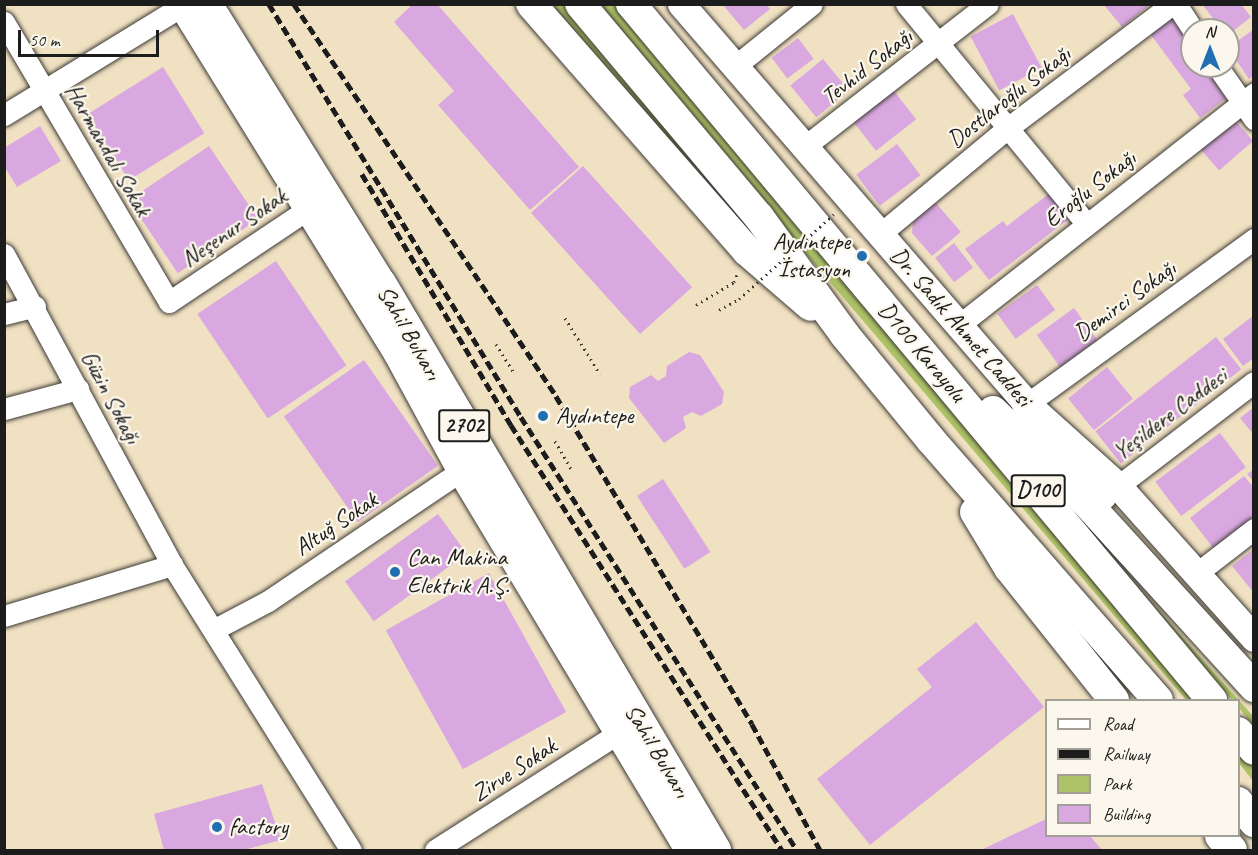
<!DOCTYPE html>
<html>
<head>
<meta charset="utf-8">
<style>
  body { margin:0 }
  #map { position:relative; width:1258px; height:855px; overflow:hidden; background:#f1e1c3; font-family:Caveat,sans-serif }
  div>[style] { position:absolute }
  .green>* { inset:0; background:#aec367 }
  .building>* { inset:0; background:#d9a8e0; transform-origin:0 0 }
  .path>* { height:3px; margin-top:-1.5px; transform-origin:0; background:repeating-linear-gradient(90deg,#3c3a35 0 1.5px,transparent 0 6px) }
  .roads { filter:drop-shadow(0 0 2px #3c3a35) drop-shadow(0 0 2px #3c3a35) }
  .minor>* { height:21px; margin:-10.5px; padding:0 10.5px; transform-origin:10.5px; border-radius:10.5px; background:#fff }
  .major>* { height:27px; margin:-13.5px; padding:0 13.5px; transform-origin:13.5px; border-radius:13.5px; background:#fff }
  .highway>* { height:30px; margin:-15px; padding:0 15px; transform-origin:15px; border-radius:15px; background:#fff }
  .rail>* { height:4.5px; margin-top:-2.25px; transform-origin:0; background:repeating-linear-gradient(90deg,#1c1c1c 0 9px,transparent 0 13.5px) }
  .path-bridge>* { height:3px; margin-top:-1.5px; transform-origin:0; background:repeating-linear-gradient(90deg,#3c3a35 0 1.5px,transparent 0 6px) }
  .dots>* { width:16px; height:16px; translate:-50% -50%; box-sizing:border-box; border:3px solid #fbf7ec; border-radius:50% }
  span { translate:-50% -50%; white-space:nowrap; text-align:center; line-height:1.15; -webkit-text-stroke:4.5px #fbf7ec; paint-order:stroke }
  .shield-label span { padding:2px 4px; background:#fbf7ec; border:2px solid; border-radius:4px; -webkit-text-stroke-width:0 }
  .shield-label { font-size:22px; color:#1c1c1c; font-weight:700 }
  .street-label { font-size:24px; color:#1c1c1c }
  .poi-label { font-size:24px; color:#1c1c1c }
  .right { translate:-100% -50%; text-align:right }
  .left { translate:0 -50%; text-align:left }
  .frame { position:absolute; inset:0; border:6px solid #1c1c1c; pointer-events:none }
  .legend { position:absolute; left:1045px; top:699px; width:195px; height:138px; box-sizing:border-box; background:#fbf7ec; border:2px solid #a29f99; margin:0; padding:8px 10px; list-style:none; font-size:18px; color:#1c1c1c }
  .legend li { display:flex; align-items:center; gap:12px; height:30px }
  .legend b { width:30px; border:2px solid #a29f99 }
  .north { position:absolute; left:1180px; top:18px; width:60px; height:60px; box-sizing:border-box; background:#fbf7ec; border:2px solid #a29f99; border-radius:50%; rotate:0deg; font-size:16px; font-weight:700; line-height:24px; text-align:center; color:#1c1c1c }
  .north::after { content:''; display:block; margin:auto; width:21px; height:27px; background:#1f6fb2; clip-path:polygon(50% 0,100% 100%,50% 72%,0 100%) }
  .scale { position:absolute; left:18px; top:30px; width:141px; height:27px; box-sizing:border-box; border:3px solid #1c1c1c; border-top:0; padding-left:8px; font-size:18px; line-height:21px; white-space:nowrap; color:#1c1c1c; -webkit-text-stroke:4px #fbf7ec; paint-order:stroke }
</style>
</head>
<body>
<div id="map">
  <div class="green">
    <i style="clip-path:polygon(546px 5px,568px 5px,724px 190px,681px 154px)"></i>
    <i style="clip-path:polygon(594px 5px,614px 5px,1203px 700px,1186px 700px)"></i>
    <i style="clip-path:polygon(1092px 536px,1253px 716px,1253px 726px,1239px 708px,1238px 700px,1232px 700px)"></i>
    <i style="clip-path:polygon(1238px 742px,1253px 760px,1253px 781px,1239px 763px)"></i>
  </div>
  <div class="building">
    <i style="clip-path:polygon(413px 4px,437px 4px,579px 167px,530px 210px,438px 105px,454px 91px,394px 22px)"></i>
    <i style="clip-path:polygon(1202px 4px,1241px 4px,1251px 17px,1228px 35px,1228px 30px,1222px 30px)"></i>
    <i style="clip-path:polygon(723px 5px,767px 5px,770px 9px,744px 30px)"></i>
    <i style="clip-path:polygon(1104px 5px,1149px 5px,1122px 27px)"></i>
    <i style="left:1013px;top:14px;width:61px;height:48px;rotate:62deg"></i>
    <i style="clip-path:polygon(1170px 16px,1192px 46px,1192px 66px,1207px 66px,1229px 96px,1200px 118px,1183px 95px,1191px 89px,1149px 32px)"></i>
    <i style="clip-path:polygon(1254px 29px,1254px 75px,1249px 79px,1228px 48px)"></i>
    <i style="left:798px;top:38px;width:26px;height:33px;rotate:53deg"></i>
    <i style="left:823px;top:59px;width:41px;height:42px;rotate:51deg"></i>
    <i style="left:163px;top:67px;width:78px;height:89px;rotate:58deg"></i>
    <i style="left:894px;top:91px;width:36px;height:51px;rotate:52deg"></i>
    <i style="left:1234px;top:119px;width:29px;height:45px;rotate:49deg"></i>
    <i style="clip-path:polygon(40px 126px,61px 161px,17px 187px,4px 166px,4px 148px)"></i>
    <i style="left:897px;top:144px;width:39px;height:51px;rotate:53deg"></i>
    <i style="left:209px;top:146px;width:88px;height:97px;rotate:56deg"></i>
    <i style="left:583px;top:166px;width:163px;height:70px;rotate:48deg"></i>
    <i style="clip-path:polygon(1050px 193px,1070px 218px,989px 280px,965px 249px,1003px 221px,1007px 226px)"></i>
    <i style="clip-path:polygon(935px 202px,961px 232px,932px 256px,912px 233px,913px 221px)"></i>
    <i style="left:954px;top:243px;width:31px;height:24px;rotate:52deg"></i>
    <i style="left:276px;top:261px;width:126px;height:95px;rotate:56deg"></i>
    <i style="left:1037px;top:285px;width:31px;height:49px;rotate:54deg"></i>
    <i style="left:1074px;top:308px;width:42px;height:46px;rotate:54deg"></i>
    <i style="clip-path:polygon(1254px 315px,1254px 358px,1243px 366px,1223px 339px)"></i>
    <i style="left:1216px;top:337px;width:41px;height:153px;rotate:52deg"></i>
    <i style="clip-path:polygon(689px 352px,700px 355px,724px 392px,722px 404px,701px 416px,692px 412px,683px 417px,686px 428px,664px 443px,629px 398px,630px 387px,651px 375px,658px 381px,666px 376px,667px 366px)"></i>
    <i style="left:364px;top:360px;width:129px;height:98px;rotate:55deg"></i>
    <i style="left:1107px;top:367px;width:41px;height:50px;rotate:51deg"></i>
    <i style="clip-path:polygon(1254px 407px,1254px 435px,1240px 418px)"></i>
    <i style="left:1220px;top:433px;width:43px;height:81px;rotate:53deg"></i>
    <i style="clip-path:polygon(1254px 469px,1254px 482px,1247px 474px)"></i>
    <i style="clip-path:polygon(1244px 476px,1254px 488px,1254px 518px,1214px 549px,1190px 518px)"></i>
    <i style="left:663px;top:479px;width:87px;height:31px;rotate:57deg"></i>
    <i style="left:438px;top:514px;width:49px;height:115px;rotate:54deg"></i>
    <i style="clip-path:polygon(1254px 549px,1254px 593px,1232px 566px)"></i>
    <i style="left:489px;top:573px;width:159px;height:118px;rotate:61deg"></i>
    <i style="clip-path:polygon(976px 622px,1044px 707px,870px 845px,817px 779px,932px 687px,917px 669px)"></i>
    <i style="clip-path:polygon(262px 784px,281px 840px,244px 850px,164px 850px,154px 814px)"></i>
    <i style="clip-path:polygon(1046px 819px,1046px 836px,1090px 836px,1102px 850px,983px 849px)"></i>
  </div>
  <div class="path">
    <i style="left:696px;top:305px;width:44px;rotate:-31.2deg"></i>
    <i style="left:734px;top:282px;width:8px;rotate:-67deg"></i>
    <i style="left:719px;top:310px;width:23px;rotate:-29deg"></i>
    <i style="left:565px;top:318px;width:66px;rotate:58deg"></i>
    <i style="left:496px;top:344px;width:34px;rotate:58deg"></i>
    <i style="left:555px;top:441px;width:34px;rotate:60deg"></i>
  </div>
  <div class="roads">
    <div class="minor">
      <i style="left:906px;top:4px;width:285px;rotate:50.6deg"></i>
      <i style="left:1176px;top:4px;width:31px;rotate:57deg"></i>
      <i style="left:4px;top:22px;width:325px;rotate:59.5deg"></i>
      <i style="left:169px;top:302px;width:182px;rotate:-33.8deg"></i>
      <i style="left:1217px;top:66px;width:65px;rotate:55.1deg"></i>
      <i style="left:734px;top:67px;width:100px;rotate:-38.9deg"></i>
      <i style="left:4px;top:115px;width:212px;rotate:-31.5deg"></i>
      <i style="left:804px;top:147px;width:233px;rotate:-37.9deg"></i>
      <i style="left:880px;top:234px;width:168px;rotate:-39.7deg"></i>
      <i style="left:1009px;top:127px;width:204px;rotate:-37deg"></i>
      <i style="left:4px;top:254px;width:353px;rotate:61.6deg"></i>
      <i style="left:172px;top:565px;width:337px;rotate:57.9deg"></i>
      <i style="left:4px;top:314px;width:32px;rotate:-14deg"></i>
      <i style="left:959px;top:325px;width:375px;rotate:-38.1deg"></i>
      <i style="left:1027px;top:404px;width:281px;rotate:-36deg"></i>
      <i style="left:4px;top:409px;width:77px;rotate:-15.1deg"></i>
      <i style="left:1118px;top:486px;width:171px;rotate:-37.4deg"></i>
      <i style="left:1197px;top:573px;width:72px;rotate:-37.7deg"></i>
      <i style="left:4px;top:616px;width:176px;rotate:-16.9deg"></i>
      <i style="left:215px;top:629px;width:60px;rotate:-27.8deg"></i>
      <i style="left:268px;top:601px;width:249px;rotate:-34deg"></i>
      <i style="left:435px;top:850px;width:219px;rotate:-32.5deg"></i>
    </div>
    <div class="major">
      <i style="left:681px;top:4px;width:529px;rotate:49.14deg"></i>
      <i style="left:1027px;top:404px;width:122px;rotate:42deg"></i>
      <i style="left:1118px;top:486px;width:204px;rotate:48.2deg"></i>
    </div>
    <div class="highway">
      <i style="left:183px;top:4px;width:409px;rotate:58.3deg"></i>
      <i style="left:398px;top:352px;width:134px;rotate:61.5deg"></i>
      <i style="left:462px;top:470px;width:443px;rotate:59deg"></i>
      <i style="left:207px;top:4px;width:329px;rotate:58.1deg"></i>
      <i style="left:381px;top:283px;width:659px;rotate:59.42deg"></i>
      <i style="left:531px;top:4px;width:328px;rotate:48.8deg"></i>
      <i style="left:747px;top:251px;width:84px;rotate:40.7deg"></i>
      <i style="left:580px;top:4px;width:278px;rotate:50deg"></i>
      <i style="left:759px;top:217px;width:146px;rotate:53.9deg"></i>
      <i style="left:845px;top:335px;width:136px;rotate:50.7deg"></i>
      <i style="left:931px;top:440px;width:345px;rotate:48.9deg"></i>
      <i style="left:631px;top:4px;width:907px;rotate:50.15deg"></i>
      <i style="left:1027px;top:404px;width:118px;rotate:50.5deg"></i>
      <i style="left:993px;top:411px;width:127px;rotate:44.4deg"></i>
      <i style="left:1084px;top:500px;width:253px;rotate:47.7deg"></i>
      <i style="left:975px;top:512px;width:66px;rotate:58.7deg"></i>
      <i style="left:1009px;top:568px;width:169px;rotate:51.5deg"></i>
      <i style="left:1238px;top:732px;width:24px;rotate:48deg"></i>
      <i style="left:1238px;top:802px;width:26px;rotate:51deg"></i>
      <i style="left:1220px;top:836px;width:18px;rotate:49deg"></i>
    </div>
  </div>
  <div class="rail">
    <i style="left:269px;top:4px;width:484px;rotate:58.6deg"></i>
    <i style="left:521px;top:417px;width:513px;rotate:57.49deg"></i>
    <i style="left:294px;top:4px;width:471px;rotate:56.2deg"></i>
    <i style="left:556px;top:396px;width:382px;rotate:59.1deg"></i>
    <i style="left:752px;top:724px;width:143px;rotate:61.6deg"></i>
    <i style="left:362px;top:174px;width:292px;rotate:59.3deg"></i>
    <i style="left:511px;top:425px;width:504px;rotate:57.48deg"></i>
  </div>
  <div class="path-bridge">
    <i style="left:739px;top:299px;width:127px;rotate:-41.8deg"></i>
  </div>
  <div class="dots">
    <i style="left:862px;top:256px;background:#1f6fb2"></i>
    <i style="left:543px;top:416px;background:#1f6fb2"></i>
    <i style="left:395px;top:572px;background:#1f6fb2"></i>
    <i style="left:217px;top:827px;background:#1f6fb2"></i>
  </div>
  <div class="shield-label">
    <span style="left:464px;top:426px">2702</span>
    <span style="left:1038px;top:491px">D100</span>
  </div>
  <div class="street-label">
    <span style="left:867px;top:67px;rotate:-38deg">Tevhid Sokağı</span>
    <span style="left:1009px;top:97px;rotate:-38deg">Dostlaroğlu Sokağı</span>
    <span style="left:108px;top:150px;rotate:60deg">Harmandalı Sokak</span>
    <span style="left:1090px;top:189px;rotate:-38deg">Eroğlu Sokağı</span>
    <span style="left:234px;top:228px;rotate:-34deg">Neşenur Sokak</span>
    <span style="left:1125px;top:301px;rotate:-36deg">Demirci Sokağı</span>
    <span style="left:961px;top:327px;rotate:49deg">Dr. Sadık Ahmet Caddesi</span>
    <span style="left:409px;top:333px;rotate:60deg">Sahil Bulvarı</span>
    <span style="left:922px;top:352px;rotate:50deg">D100 Karayolu</span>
    <span style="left:111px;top:397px;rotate:62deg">Güzin Sokağı</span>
    <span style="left:1170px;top:414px;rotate:-37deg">Yeşildere Caddesi</span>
    <span style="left:336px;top:524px;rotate:-34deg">Altuğ Sokak</span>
    <span style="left:657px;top:751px;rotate:59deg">Sahil Bulvarı</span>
    <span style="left:514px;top:770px;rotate:-33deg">Zirve Sokak</span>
  </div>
  <div class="poi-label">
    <span class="right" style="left:850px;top:256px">Aydıntepe<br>İstasyon</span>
    <span class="left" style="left:556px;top:416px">Aydıntepe</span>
    <span class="left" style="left:407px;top:572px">Can Makina<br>Elektrik A.Ş.</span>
    <span class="left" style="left:229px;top:827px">factory</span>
  </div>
  <div class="frame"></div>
  <ul class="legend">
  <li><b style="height:8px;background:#fff"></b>Road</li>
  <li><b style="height:8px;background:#1c1c1c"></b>Railway</li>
  <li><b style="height:16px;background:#aec367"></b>Park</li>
  <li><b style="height:16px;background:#d9a8e0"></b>Building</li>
  </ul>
  <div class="north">N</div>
  <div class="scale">50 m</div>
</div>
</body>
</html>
